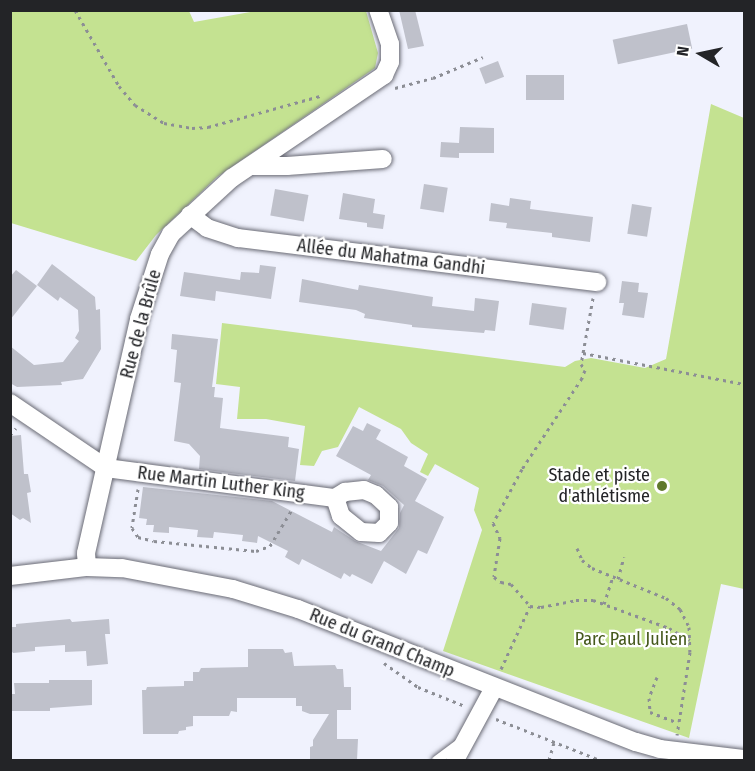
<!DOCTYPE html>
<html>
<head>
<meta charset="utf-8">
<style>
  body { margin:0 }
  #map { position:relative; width:755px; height:771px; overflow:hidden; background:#f0f2fd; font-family:"Fira Sans Condensed",sans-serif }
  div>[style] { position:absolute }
  .green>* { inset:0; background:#c4e291 }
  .building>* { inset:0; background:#bfc1cb; transform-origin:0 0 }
  .path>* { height:3px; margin-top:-1.5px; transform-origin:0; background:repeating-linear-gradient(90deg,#8c8e95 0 3px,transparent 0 7.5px) }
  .roads { filter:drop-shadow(0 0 2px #6a6b75) drop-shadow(0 0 2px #6a6b75) }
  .service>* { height:9px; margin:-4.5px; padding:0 4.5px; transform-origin:4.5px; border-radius:4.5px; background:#fff }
  .minor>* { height:18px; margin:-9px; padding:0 9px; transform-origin:9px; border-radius:9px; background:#fff }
  .dots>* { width:16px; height:16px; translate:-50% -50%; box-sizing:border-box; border:3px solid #fff; border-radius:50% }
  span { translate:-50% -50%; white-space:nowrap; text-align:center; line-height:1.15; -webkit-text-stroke:4.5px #fff; paint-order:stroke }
  .street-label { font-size:18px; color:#232427 }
  .poi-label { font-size:18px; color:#232427 }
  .right { translate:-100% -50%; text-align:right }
  .park-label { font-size:18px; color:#44581b }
  .frame { position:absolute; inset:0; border:12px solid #232427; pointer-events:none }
  .north { position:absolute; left:671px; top:24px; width:60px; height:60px; -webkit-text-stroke:4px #fff; paint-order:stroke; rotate:279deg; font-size:16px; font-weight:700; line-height:24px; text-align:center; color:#232427 }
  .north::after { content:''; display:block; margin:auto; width:21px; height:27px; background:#232427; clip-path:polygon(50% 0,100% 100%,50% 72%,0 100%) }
</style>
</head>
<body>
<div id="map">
  <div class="green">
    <i style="clip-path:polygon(10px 11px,189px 11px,194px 22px,256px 11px,366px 11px,378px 53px,375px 68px,217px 177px,156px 235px,136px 261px,11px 223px)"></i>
    <i style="clip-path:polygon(711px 104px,744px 118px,744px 589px,721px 584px,689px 738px,443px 651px,482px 530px,474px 510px,479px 488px,435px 464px,428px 476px,420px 472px,428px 454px,411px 443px,401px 429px,359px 407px,338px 447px,322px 451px,314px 466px,300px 465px,305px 426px,266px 419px,237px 419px,240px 387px,216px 384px,222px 323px,565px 367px,575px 361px,591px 358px,645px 368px,666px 359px)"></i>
  </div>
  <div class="building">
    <i style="clip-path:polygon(399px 10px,415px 10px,424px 46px,408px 49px)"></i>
    <i style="left:687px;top:24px;width:25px;height:76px;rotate:78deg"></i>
    <i style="left:498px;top:61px;width:17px;height:20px;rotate:69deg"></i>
    <i style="left:564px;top:75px;width:25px;height:38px;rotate:90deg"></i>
    <i style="clip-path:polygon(460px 127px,494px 128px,494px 153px,459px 153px,459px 158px,440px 157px,441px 142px,459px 143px)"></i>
    <i style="left:424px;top:184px;width:24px;height:25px;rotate:9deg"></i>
    <i style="left:275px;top:189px;width:34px;height:27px;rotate:10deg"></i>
    <i style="clip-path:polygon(343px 193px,375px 199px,373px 213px,385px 215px,383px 229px,367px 227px,367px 223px,339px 219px)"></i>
    <i style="clip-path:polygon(510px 198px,531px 201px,530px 209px,593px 217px,590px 242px,552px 237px,552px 233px,506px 228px,507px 223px,489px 221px,491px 203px,509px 206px)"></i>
    <i style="left:632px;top:204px;width:20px;height:30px;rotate:9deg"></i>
    <i style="clip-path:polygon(52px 264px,95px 297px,96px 310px,100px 309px,101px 349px,83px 379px,61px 382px,62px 385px,17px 387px,10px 383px,10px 346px,34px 365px,63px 362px,79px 341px,75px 338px,79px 331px,78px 310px,60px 297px,58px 301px,37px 285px)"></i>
    <i style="clip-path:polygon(260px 265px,276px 267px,271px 299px,216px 291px,215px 301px,180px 296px,184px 272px,240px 280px,241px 272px,259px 273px)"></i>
    <i style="clip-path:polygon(16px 270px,37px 286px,10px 320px,10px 277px)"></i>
    <i style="clip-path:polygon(302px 279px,358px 290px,359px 285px,433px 297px,432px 306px,474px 311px,475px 298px,499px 301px,495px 331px,485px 330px,484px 333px,412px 327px,412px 325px,364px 318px,365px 314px,356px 310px,299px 302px)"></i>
    <i style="clip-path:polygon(622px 281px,639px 283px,638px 292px,648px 293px,644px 318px,622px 315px,624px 303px,619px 303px)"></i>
    <i style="left:532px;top:303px;width:35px;height:22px;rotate:8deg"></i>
    <i style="clip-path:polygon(172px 334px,218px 339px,212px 387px,215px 387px,214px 397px,223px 398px,220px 428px,289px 437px,288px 447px,299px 449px,295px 481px,199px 469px,200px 456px,189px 444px,174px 441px,181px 383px,174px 382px,177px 350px,171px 349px)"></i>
    <i style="clip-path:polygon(367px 423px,381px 430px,376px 439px,408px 457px,404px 466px,427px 479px,415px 501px,444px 517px,427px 554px,418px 550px,406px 574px,384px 561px,372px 584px,352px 574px,350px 577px,344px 573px,341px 579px,302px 559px,299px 565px,285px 557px,288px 551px,258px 536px,257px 543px,242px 541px,243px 535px,214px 532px,213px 538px,197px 537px,198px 530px,169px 527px,169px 533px,153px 532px,154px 525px,146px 525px,147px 519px,139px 518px,143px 487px,272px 501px,332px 532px,334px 527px,355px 541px,381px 551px,399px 528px,400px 513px,404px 505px,383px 486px,368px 480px,371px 475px,336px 456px,353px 426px,363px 431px)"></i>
    <i style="clip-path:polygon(21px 435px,24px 474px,28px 474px,31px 492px,27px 493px,31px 523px,23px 518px,20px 520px,10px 513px,10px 436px)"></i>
    <i style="clip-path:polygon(70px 619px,72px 622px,109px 619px,110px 634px,105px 634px,108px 664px,87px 666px,86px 651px,65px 652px,65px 645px,35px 647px,35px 651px,13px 653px,10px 649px,10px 627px,16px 627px,16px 624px)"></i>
    <i style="clip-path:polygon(248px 649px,283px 649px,285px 653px,292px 652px,294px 666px,335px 665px,337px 669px,343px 669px,344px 687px,351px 687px,351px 710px,337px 710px,337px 739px,358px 739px,357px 760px,310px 760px,310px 747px,313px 746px,313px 740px,329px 714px,310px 714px,302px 711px,302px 706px,296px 706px,296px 698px,237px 698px,237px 712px,231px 711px,229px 716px,193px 716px,193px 726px,186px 727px,186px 730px,179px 731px,178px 734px,143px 734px,142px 690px,146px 690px,147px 687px,184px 686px,184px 681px,193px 681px,193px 672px,199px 672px,201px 668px,248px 667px)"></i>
    <i style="clip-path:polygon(49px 680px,92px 680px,92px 705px,50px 708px,50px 711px,10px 711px,10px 694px,15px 694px,14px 683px,49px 683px)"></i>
  </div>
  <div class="path">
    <i style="left:75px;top:10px;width:88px;rotate:59.9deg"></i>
    <i style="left:119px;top:86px;width:25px;rotate:50deg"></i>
    <i style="left:135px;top:105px;width:34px;rotate:32deg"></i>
    <i style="left:164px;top:123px;width:28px;rotate:10deg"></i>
    <i style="left:192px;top:128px;width:16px;rotate:-4deg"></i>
    <i style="left:208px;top:127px;width:119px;rotate:-15.5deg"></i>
    <i style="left:395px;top:88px;width:39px;rotate:-15deg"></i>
    <i style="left:433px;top:78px;width:54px;rotate:-22.8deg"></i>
    <i style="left:593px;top:298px;width:67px;rotate:100.3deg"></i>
    <i style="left:581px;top:364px;width:7px;rotate:56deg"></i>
    <i style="left:585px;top:370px;width:9px;rotate:111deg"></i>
    <i style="left:582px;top:378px;width:109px;rotate:123.4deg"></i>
    <i style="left:522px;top:469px;width:61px;rotate:118.2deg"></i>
    <i style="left:493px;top:523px;width:17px;rotate:65deg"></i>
    <i style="left:500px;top:538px;width:39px;rotate:99deg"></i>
    <i style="left:494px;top:577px;width:9px;rotate:36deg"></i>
    <i style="left:501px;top:582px;width:10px;rotate:11deg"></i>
    <i style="left:511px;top:584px;width:29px;rotate:49deg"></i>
    <i style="left:530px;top:606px;width:11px;rotate:5deg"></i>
    <i style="left:541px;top:607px;width:36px;rotate:-11deg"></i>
    <i style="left:576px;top:600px;width:17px"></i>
    <i style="left:593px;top:600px;width:81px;rotate:20.2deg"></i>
    <i style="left:669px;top:628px;width:24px;rotate:30deg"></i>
    <i style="left:583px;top:353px;width:164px;rotate:10.9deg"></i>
    <i style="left:10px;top:435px;width:9px;rotate:-49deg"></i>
    <i style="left:138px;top:489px;width:39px;rotate:99deg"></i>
    <i style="left:132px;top:528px;width:11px;rotate:56deg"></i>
    <i style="left:138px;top:537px;width:16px;rotate:14deg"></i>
    <i style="left:154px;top:541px;width:102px;rotate:5.6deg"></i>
    <i style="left:256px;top:551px;width:15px;rotate:-20deg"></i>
    <i style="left:270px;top:546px;width:41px;rotate:-59deg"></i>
    <i style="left:577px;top:548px;width:13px;rotate:67deg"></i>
    <i style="left:582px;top:560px;width:13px;rotate:39deg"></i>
    <i style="left:592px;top:568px;width:80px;rotate:22.1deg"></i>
    <i style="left:666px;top:598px;width:18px;rotate:38deg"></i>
    <i style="left:680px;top:609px;width:20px;rotate:63deg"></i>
    <i style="left:689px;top:627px;width:25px;rotate:88deg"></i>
    <i style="left:690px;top:652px;width:84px;rotate:98.9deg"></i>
    <i style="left:618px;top:579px;width:23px;rotate:-75deg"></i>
    <i style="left:604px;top:604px;width:28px;rotate:-72deg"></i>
    <i style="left:384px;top:663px;width:42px;rotate:35.2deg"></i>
    <i style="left:418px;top:687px;width:51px;rotate:22deg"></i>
    <i style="left:501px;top:669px;width:69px;rotate:-65.3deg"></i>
    <i style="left:657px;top:677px;width:22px;rotate:111deg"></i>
    <i style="left:649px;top:698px;width:14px;rotate:86deg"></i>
    <i style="left:650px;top:712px;width:30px;rotate:21deg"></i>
    <i style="left:496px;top:719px;width:112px;rotate:21.5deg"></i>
    <i style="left:549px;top:760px;width:18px;rotate:-74deg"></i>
  </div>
  <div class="roads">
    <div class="service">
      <i style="left:436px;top:760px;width:30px;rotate:-37deg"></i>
    </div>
    <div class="minor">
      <i style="left:251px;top:166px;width:36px"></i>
      <i style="left:287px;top:166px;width:96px;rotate:-4.2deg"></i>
      <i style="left:190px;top:215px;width:21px;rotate:37deg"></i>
      <i style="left:207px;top:228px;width:33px;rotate:18deg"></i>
      <i style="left:238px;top:238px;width:362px;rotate:7deg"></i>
      <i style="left:10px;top:403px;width:116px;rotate:34.1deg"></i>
      <i style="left:106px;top:468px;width:231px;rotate:7.5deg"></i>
      <i style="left:335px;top:498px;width:12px;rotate:-31deg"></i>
      <i style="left:345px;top:492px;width:19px;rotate:-6deg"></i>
      <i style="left:364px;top:490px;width:13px;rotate:23deg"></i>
      <i style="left:376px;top:495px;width:18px;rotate:43deg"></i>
      <i style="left:389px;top:507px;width:16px;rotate:90deg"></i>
      <i style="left:389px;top:523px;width:14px;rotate:135deg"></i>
      <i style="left:379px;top:533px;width:18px;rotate:-177deg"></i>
      <i style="left:361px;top:532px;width:26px;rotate:-141deg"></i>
      <i style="left:341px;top:516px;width:19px;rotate:-108deg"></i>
      <i style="left:87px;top:567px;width:14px;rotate:-94deg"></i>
      <i style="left:86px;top:553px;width:240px;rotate:-77.2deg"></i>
      <i style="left:139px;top:319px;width:68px;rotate:-72.1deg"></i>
      <i style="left:160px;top:254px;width:23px;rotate:-61deg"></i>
      <i style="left:171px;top:234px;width:83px;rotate:-42.6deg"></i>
      <i style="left:232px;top:178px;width:184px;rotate:-34.1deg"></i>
      <i style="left:384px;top:75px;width:14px;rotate:-65deg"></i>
      <i style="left:390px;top:62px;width:18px;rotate:-90deg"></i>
      <i style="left:390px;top:44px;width:36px;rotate:-109deg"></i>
      <i style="left:10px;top:576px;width:78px;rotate:-6.7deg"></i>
      <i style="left:87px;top:567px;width:35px;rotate:2deg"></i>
      <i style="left:122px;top:568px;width:113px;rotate:10.7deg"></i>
      <i style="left:233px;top:589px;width:68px;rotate:17.1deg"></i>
      <i style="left:298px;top:609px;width:363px;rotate:21.5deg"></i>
      <i style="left:636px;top:742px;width:25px;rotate:16deg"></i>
      <i style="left:660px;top:749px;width:85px;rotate:6.8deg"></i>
      <i style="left:455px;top:760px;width:82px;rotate:-61.6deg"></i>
    </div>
  </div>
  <div class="dots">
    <i style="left:662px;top:486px;background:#60792c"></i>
  </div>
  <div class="street-label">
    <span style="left:391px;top:257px;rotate:7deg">Allée du Mahatma Gandhi</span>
    <span style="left:141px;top:324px;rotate:-75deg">Rue de la Brûle</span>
    <span style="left:221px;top:483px;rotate:7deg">Rue Martin Luther King</span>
    <span style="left:382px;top:643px;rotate:22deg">Rue du Grand Champ</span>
  </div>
  <div class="poi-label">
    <span class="right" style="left:650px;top:486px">Stade et piste<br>d'athlétisme</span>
  </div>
  <div class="park-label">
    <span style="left:631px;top:639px">Parc Paul Julien</span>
  </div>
  <div class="frame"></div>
  <div class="north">N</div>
</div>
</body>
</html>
